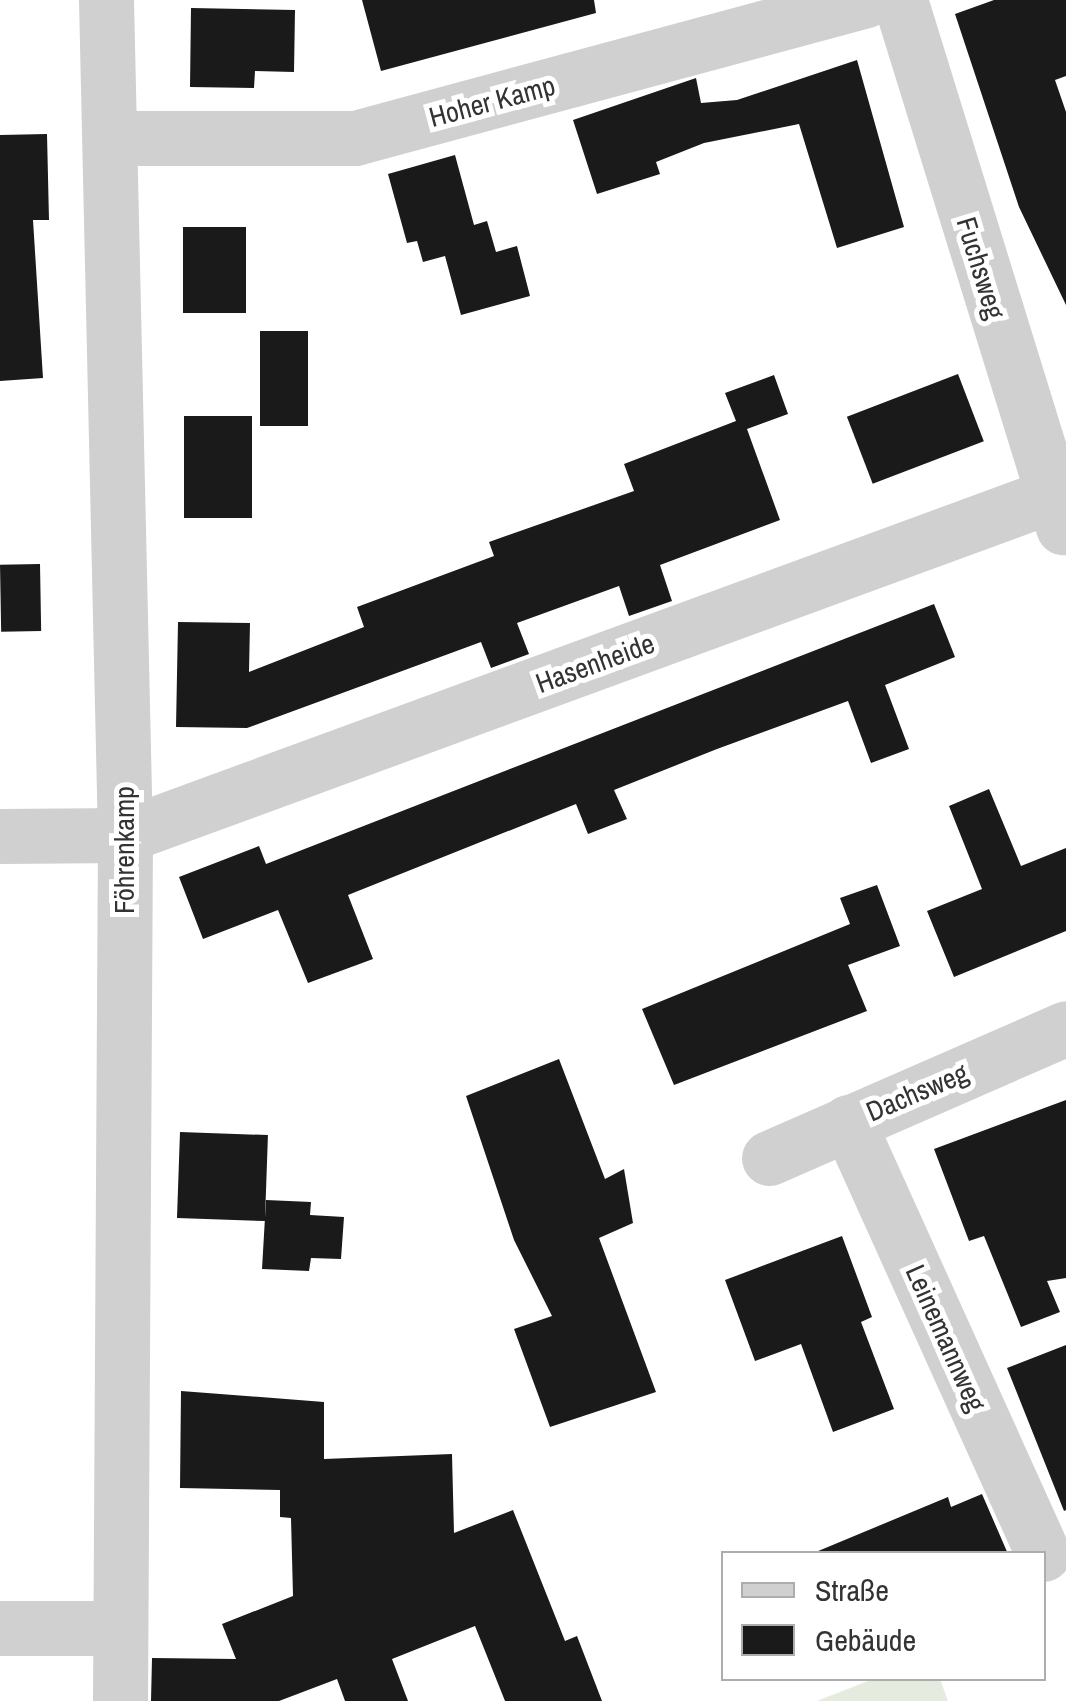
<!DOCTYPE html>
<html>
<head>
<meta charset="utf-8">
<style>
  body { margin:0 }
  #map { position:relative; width:1066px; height:1701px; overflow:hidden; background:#fff; font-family:"Archivo Narrow",sans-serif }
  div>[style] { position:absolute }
  .green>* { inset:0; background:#e5ecdf }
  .building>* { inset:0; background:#1a1a1a; transform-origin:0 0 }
  .minor>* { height:55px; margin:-27.5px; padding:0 27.5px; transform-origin:27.5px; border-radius:27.5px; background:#d0d0d0 }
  span { translate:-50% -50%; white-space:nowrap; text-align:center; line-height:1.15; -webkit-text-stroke:10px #fff; paint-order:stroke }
  .street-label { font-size:28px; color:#333 }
  .legend { position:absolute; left:721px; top:1551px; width:325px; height:130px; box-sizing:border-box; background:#fff; border:2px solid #adadad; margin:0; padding:12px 18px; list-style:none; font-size:30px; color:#333 }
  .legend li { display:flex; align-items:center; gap:20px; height:50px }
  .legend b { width:50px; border:2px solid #adadad }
</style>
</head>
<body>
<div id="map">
  <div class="green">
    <i style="clip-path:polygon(873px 1679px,940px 1679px,948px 1701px,817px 1701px)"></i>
  </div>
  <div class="building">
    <i style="clip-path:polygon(362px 0,594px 0,596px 13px,381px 71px)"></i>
    <i style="clip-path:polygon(994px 0,1066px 0,1066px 76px,1055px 80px,1066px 112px,1066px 305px,1019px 207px,955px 14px)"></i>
    <i style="clip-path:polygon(191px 8px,295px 10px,294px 72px,255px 71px,254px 88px,190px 87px)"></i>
    <i style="clip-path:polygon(857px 60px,904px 227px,837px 248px,799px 124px,704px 143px,656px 162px,660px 174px,597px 194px,573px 120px,696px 78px,701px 103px,737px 100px)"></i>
    <i style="clip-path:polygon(47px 134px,49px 220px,33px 220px,43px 378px,0 381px,0 135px)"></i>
    <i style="clip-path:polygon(455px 155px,474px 225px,487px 221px,496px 252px,517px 246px,530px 296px,461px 315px,445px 256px,423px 262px,417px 241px,407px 243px,388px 174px)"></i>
    <i style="left:246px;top:227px;width:86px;height:63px;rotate:90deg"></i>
    <i style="left:260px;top:331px;width:48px;height:95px"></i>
    <i style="left:958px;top:374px;width:72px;height:119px;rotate:69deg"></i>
    <i style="clip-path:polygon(774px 375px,788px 414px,747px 429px,780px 520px,660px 565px,672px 601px,629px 616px,619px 586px,517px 623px,529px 654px,491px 668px,481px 642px,247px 728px,176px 727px,178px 622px,250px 623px,249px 672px,364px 627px,357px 607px,494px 556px,489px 542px,634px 491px,624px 464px,736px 421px,725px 393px)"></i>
    <i style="left:184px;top:416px;width:68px;height:102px"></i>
    <i style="left:40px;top:564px;width:67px;height:40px;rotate:89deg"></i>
    <i style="clip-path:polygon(934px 604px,955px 657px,885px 685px,909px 749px,871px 763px,848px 701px,717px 749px,614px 790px,627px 819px,588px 834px,576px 804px,348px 895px,373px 959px,308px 983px,278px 910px,203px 939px,179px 877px,259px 846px,266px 864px)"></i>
    <i style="clip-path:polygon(989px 789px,1021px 866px,1066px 848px,1066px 931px,954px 977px,927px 911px,982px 889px,949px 806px)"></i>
    <i style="clip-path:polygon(877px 885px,900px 946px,848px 965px,867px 1011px,674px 1085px,642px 1009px,850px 924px,840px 898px)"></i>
    <i style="clip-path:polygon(559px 1059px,605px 1179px,624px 1169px,633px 1223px,599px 1238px,656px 1392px,550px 1427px,514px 1329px,552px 1316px,514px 1240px,466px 1096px)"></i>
    <i style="clip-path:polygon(1066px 1100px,1066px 1278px,1047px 1281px,1060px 1312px,1021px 1327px,984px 1236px,969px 1241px,934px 1149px)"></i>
    <i style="left:180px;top:1132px;width:88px;height:86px;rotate:2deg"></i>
    <i style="clip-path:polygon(266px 1200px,311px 1202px,310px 1215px,344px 1217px,341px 1259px,311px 1258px,309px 1271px,262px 1269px)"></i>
    <i style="clip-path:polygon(842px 1236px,872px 1317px,861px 1322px,894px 1409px,833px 1432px,801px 1344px,755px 1361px,725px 1280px)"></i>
    <i style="clip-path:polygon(1066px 1345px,1066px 1510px,1064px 1511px,1007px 1368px)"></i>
    <i style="clip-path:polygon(181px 1391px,324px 1402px,324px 1459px,452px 1454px,454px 1533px,513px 1510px,565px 1641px,577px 1636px,602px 1701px,505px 1701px,475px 1626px,392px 1659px,408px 1701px,345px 1701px,337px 1679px,279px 1701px,151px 1701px,152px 1658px,236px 1659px,222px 1624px,293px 1596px,291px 1518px,280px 1517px,280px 1490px,180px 1488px)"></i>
    <i style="clip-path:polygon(982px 1494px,1008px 1554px,811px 1554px,948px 1497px,951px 1507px)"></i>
  </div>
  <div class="minor">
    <i style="left:106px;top:0;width:835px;rotate:88.7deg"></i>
    <i style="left:125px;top:835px;width:866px;rotate:90.33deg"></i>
    <i style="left:900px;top:0;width:552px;rotate:72.81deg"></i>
    <i style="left:111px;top:138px;width:244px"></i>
    <i style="left:355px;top:138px;width:529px;rotate:-15.11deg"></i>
    <i style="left:0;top:836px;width:125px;rotate:-0.5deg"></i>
    <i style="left:125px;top:835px;width:985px;rotate:-20.13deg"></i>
    <i style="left:1050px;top:496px;width:16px;rotate:11deg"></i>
    <i style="left:848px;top:1122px;width:474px;rotate:65.7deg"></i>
    <i style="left:769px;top:1158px;width:324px;rotate:-23.6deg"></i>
    <i style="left:0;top:1628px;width:120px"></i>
  </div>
  <div class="street-label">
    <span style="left:492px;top:101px;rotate:-15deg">Hoher Kamp</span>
    <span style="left:981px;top:268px;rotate:73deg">Fuchsweg</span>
    <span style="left:595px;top:663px;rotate:-20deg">Hasenheide</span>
    <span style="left:124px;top:850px;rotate:-90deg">Föhrenkamp</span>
    <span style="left:917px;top:1092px;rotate:-23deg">Dachsweg</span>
    <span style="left:946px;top:1338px;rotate:66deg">Leinemannweg</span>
  </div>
  <ul class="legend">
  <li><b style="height:12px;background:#d0d0d0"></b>Straße</li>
  <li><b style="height:28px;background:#1a1a1a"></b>Gebäude</li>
  </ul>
</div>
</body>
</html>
